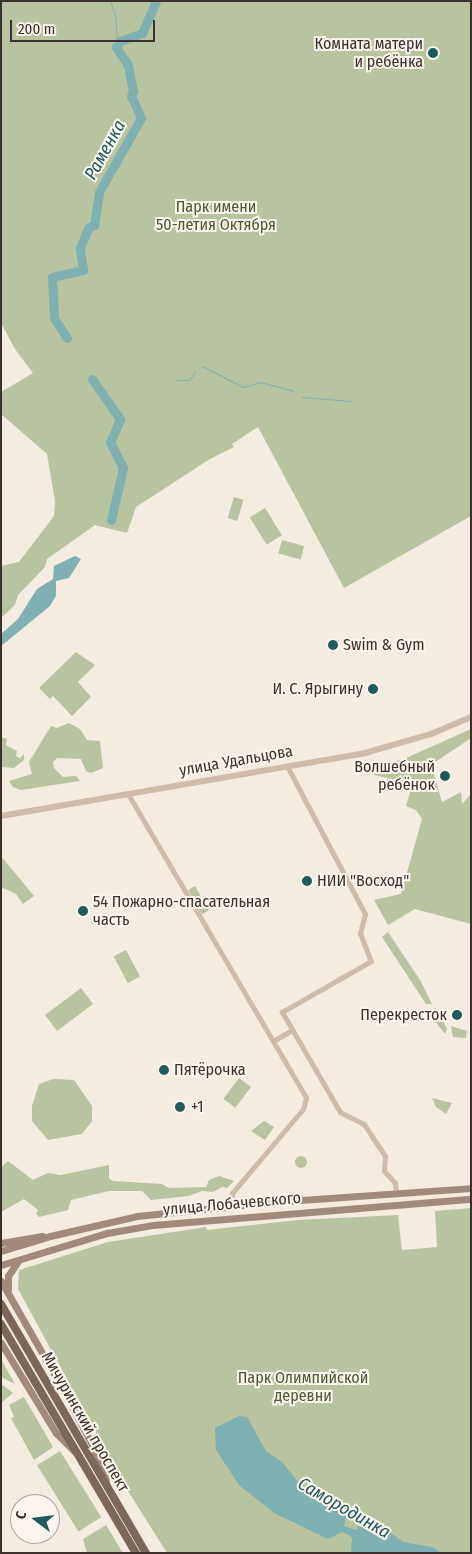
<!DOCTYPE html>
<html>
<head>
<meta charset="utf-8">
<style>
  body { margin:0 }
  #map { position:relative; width:472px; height:1554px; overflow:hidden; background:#f4ebe1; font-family:"Fira Sans Condensed",sans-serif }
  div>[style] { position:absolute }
  .green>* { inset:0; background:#b8c4a0; transform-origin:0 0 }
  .round { border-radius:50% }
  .water>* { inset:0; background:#7fb0b2 }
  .stream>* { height:1px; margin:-0.5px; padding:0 0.5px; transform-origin:0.5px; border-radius:0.5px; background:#7fb0b2 }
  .river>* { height:9px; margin:-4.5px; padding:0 4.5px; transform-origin:4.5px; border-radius:4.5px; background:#7fb0b2 }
  .minor>* { height:5px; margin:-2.5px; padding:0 2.5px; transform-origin:2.5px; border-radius:2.5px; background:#cdbbac }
  .tertiary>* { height:6px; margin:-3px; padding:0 3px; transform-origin:3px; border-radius:3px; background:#cdbbac }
  .secondary>* { height:7px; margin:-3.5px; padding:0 3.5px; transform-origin:3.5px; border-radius:3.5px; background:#a18a7d }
  .primary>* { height:8px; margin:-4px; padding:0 4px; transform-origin:4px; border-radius:4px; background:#7d675c }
  .dots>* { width:14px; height:14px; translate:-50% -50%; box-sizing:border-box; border:2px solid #fbf5ee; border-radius:50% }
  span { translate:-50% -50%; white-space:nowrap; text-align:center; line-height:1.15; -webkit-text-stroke:4px #fbf5ee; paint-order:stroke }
  .poi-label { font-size:16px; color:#3b302b }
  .right { translate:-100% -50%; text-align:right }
  .left { translate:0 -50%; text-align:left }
  .park-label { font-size:16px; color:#4a5a2e }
  .street-label { font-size:16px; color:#3b302b }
  .water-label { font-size:18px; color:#1f5a5e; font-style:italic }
  .frame { position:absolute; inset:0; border:2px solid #3b302b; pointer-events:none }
  .north { position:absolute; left:10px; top:1494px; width:50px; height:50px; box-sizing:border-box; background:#fbf5ee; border:1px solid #aea6a0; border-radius:50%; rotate:285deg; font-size:14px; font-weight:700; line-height:20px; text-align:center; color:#3b302b }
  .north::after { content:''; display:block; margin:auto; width:18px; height:22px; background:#1f5a5e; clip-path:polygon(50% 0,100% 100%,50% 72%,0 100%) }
  .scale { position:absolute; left:10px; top:20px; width:145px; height:22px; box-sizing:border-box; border:2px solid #3b302b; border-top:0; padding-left:6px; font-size:15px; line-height:18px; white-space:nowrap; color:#3b302b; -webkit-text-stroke:4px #fbf5ee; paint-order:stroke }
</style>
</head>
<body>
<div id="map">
  <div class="green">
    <i style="clip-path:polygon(1px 1px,471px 1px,471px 516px,344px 588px,258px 427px,232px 444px,234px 447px,210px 459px,136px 507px,127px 533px,95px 525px,47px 559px,45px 567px,18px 595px,15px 605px,1px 618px,1px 566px,19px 562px,54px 516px,55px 501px,47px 454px,1px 414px,1px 392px,33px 373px,15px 349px,1px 323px)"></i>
    <i style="left:234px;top:497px;width:10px;height:22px;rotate:17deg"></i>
    <i style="left:265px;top:508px;width:32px;height:18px;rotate:58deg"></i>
    <i style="left:282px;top:540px;width:23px;height:14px;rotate:15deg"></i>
    <i style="clip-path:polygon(76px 652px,95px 665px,78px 682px,91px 697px,72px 716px,53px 696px,50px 699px,39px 688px)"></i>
    <i style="clip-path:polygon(69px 723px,80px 729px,87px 740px,100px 741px,103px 768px,91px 773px,86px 771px,81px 759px,57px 758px,53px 762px,54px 768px,63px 777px,76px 776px,80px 781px,21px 790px,13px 787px,9px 781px,32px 774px,29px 762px,51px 726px,57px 728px)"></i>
    <i style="clip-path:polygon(471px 729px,471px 738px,431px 765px,442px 802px,461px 792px,462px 804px,471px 794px,471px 924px,415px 909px,388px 925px,374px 900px,401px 894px,422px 819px,416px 810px,406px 806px,411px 789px,406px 788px,407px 783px,374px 775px,374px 768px,406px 758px)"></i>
    <i style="clip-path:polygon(1px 737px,7px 739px,6px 745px,17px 751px,16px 756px,20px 758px,24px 754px,24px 760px,14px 768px,1px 767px)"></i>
    <i style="clip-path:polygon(1px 856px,34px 896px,23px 904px,16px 894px,1px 887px)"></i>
    <i style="left:195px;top:886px;width:28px;height:8px;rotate:60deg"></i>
    <i style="clip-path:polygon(388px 932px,420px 980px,432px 1004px,426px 1004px,382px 937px)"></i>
    <i style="left:126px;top:950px;width:30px;height:14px;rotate:62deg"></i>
    <i style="left:81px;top:988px;width:20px;height:45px;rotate:53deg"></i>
    <i style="clip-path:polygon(435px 1007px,447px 1029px,445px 1034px,431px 1016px)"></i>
    <i style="clip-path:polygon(451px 1026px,467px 1031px,466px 1038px,453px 1037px)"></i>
    <i style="left:239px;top:1078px;width:15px;height:26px;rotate:37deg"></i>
    <i style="clip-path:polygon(53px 1079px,74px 1080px,92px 1106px,92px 1121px,82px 1134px,48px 1140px,32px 1121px,32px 1106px,39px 1084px)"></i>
    <i style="clip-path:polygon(432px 1098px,452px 1103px,446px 1114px,436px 1107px)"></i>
    <i style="clip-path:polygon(264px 1121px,274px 1127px,265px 1140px,251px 1131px)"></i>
    <i class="round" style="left:295px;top:1156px;width:12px;height:12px"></i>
    <i style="clip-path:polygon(8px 1161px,33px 1180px,48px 1173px,61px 1175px,109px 1165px,109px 1178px,113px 1181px,162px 1184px,169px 1188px,206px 1187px,209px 1180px,219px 1176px,234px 1181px,227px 1188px,222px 1187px,213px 1192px,202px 1191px,188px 1196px,151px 1200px,142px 1191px,109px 1191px,71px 1200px,68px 1210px,39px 1217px,36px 1214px,38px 1210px,24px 1199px,1px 1212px,1px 1167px)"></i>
    <i style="clip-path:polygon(471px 1208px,471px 1553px,167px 1553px,128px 1491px,18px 1289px,19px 1270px,108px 1242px,206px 1227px,207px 1230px,298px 1220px,398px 1215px,402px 1250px,437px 1247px,435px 1211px)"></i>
    <i style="clip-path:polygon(1px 1359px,15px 1384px,1px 1377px)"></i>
    <i style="clip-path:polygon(1px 1384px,13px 1393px,1px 1403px)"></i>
    <i style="clip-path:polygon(24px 1397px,53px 1447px,34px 1460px,11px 1418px,14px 1417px,9px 1405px)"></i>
    <i style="left:60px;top:1451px;width:78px;height:27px;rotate:58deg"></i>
    <i style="clip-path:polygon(106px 1525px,123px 1553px,87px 1553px,83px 1539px)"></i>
  </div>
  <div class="water">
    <i style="clip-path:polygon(75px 556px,81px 559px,69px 578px,56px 581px,56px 596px,50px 606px,1px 646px,1px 634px,18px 619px,37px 589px,53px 579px,54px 566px)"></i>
    <i style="clip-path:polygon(239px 1416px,247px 1417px,266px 1451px,282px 1462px,308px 1494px,341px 1504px,347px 1512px,344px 1526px,356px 1530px,363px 1520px,374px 1520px,403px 1542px,432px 1547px,442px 1553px,351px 1553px,352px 1538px,349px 1535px,342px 1532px,328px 1539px,274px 1513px,239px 1485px,216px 1450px,215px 1428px)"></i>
  </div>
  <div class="stream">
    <i style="left:110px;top:1px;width:15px;rotate:70deg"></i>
    <i style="left:115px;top:15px;width:29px;rotate:86deg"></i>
    <i style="left:202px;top:366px;width:46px;rotate:27.1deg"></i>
    <i style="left:243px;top:387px;width:18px;rotate:-16deg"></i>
    <i style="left:260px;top:382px;width:34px;rotate:15deg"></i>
    <i style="left:177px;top:380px;width:12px"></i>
    <i style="left:189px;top:380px;width:10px;rotate:-53deg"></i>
    <i style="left:302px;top:397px;width:49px;rotate:4.7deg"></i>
  </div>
  <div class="river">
    <i style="left:67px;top:338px;width:24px;rotate:-123deg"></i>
    <i style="left:54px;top:318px;width:41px;rotate:-92.8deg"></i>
    <i style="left:52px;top:277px;width:32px;rotate:-13deg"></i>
    <i style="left:83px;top:270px;width:22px;rotate:-98deg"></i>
    <i style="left:80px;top:248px;width:22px;rotate:-68deg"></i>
    <i style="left:88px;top:228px;width:7px;rotate:-27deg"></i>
    <i style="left:94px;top:225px;width:33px;rotate:-81deg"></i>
    <i style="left:99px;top:192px;width:85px;rotate:-60.4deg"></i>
    <i style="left:141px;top:118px;width:24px;rotate:-114deg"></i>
    <i style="left:131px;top:96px;width:5px;rotate:-68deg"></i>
    <i style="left:133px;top:91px;width:26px;rotate:-101deg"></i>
    <i style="left:128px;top:65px;width:22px;rotate:-124deg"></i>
    <i style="left:116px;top:47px;width:7px;rotate:-56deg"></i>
    <i style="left:120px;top:41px;width:23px;rotate:-20deg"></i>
    <i style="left:142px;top:33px;width:35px;rotate:-66deg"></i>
    <i style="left:92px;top:379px;width:49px;rotate:55deg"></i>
    <i style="left:120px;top:419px;width:25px;rotate:113deg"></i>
    <i style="left:110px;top:442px;width:29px;rotate:63deg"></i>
    <i style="left:123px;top:468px;width:53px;rotate:103deg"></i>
  </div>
  <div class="minor">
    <i style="left:287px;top:766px;width:167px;rotate:62.2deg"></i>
    <i style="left:365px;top:914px;width:20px;rotate:105deg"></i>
    <i style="left:360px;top:933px;width:30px;rotate:69deg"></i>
    <i style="left:371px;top:961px;width:103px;rotate:150.2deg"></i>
    <i style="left:282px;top:1012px;width:116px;rotate:59.9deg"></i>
    <i style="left:340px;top:1112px;width:27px;rotate:27deg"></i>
    <i style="left:364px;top:1124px;width:17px;rotate:57deg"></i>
    <i style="left:373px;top:1138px;width:22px;rotate:56deg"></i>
    <i style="left:385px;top:1156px;width:15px;rotate:94deg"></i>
    <i style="left:384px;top:1171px;width:16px;rotate:47deg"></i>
    <i style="left:395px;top:1183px;width:11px;rotate:85deg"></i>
    <i style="left:128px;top:794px;width:352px;rotate:59.6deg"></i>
    <i style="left:306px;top:1098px;width:11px;rotate:105deg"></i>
    <i style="left:303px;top:1109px;width:110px;rotate:130.2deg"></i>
    <i style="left:232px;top:1193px;width:13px;rotate:90deg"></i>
    <i style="left:273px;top:1041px;width:22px;rotate:-30deg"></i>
  </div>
  <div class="tertiary">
    <i style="left:1px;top:816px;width:369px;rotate:-9.8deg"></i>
    <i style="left:365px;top:753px;width:69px;rotate:-16.1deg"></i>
    <i style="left:431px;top:734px;width:43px;rotate:-23deg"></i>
  </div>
  <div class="secondary">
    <i style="left:1px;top:1243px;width:42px;rotate:-9.7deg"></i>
    <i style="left:1px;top:1251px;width:51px;rotate:-17deg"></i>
    <i style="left:50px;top:1236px;width:89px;rotate:-12.9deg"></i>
    <i style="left:137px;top:1216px;width:136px;rotate:-5.9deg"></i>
    <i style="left:272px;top:1202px;width:199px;rotate:-4deg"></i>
    <i style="left:1px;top:1265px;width:111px;rotate:-16.8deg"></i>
    <i style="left:107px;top:1233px;width:47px;rotate:-9.9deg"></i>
    <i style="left:153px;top:1225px;width:319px;rotate:-4.7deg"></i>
    <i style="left:1px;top:1281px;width:129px;rotate:60.3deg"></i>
    <i style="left:65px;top:1393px;width:80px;rotate:62.5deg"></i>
    <i style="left:102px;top:1464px;width:17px;rotate:77deg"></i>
    <i style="left:8px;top:1289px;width:13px;rotate:-90deg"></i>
    <i style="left:8px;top:1276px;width:18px;rotate:-56deg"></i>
    <i style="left:1px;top:1343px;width:105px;rotate:58.6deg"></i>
    <i style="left:56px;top:1433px;width:27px;rotate:45deg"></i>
  </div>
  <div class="primary">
    <i style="left:1px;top:1304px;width:288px;rotate:59.8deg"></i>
    <i style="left:1px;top:1324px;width:266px;rotate:59.5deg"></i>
  </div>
  <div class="dots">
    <i style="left:433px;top:53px;background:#1f5a5e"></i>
    <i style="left:333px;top:645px;background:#1f5a5e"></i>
    <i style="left:373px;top:689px;background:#1f5a5e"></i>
    <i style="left:445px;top:776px;background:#1f5a5e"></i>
    <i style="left:307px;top:881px;background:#1f5a5e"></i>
    <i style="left:83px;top:911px;background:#1f5a5e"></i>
    <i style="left:457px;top:1015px;background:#1f5a5e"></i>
    <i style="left:164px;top:1070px;background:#1f5a5e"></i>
    <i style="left:180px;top:1107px;background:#1f5a5e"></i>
  </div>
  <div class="poi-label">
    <span class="right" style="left:423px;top:53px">Комната матери<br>и ребёнка</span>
    <span class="left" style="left:343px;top:645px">Swim &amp; Gym</span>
    <span class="right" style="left:363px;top:689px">И. С. Ярыгину</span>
    <span class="right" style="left:435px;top:776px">Волшебный<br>ребёнок</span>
    <span class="left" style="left:317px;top:881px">НИИ "Восход"</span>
    <span class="left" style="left:93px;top:911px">54 Пожарно-спасательная<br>часть</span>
    <span class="right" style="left:447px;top:1015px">Перекресток</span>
    <span class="left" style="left:174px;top:1070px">Пятёрочка</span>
    <span class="left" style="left:191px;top:1107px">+1</span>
  </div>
  <div class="park-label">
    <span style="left:216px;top:216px">Парк имени<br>50-летия Октября</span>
    <span style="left:303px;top:1387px">Парк Олимпийской<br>деревни</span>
  </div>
  <div class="street-label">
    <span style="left:236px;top:761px;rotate:-10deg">улица Удальцова</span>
    <span style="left:232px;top:1204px;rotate:-5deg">улица Лобачевского</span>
    <span style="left:85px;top:1422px;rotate:60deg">Мичуринский проспект</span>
  </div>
  <div class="water-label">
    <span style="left:105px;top:150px;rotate:-61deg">Раменка</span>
    <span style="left:344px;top:1508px;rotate:30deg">Самородинка</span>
  </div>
  <div class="frame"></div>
  <div class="north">С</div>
  <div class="scale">200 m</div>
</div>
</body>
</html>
